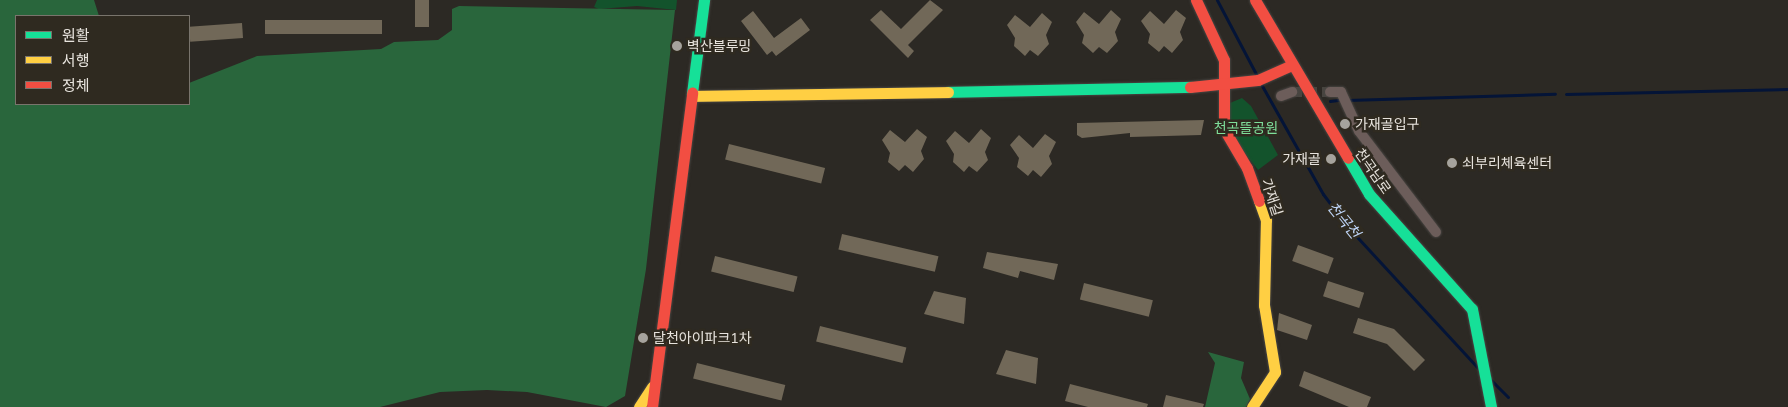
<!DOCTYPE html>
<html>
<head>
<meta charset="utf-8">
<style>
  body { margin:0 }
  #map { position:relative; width:1788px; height:407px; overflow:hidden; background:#2c2924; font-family:Mulish,"Noto Sans KR",sans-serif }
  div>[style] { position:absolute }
  .green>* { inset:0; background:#13532c }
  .forest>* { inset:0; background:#29663c }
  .stream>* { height:3px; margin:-1.5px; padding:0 1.5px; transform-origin:1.5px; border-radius:1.5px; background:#041437 }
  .building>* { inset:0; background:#716858; transform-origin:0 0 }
  .street-tunnel>* { height:10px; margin-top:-5px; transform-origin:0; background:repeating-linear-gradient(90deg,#484540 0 10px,transparent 0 15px) }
  .roads { filter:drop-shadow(0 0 1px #494643) drop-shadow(0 0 1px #494643) }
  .street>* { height:10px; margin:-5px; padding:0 5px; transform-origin:5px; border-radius:5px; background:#6c5d5a }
  .fast>* { height:11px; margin:-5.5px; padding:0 5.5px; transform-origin:5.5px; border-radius:5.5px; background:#16e098 }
  .slow>* { height:11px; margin:-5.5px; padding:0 5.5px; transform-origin:5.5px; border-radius:5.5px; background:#ffcf43 }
  .jam>* { height:11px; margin:-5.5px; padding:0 5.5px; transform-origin:5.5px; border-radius:5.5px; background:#f24e42 }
  .dots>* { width:14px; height:14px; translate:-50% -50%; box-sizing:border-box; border:2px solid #2f2a20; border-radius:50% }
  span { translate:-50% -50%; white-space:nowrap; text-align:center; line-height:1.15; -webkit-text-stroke:5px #2f2a20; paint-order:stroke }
  .poi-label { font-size:14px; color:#e8e4de }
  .left { translate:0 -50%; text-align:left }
  .right { translate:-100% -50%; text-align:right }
  .park-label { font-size:14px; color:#7ede9a }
  .street-label { font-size:14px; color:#e8e4de }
  .water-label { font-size:15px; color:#bed4f6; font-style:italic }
  .legend { position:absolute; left:15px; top:15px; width:175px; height:90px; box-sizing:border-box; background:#2f2a20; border:1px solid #79746c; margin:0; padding:6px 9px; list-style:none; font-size:15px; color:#e8e4de }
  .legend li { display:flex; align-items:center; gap:10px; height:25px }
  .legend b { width:25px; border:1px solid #79746c }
</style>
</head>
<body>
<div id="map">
  <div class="green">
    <i style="clip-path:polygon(597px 0,677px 0,676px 10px,637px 6px,599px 9px,594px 7px)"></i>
    <i style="clip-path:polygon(1242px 98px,1251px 106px,1278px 155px,1258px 170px,1234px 139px,1225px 105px)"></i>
  </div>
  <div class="forest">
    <i style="clip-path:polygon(0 0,94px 0,99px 16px,16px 16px,16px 104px,189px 104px,189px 83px,257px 56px,381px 49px,394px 42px,438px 40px,452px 30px,452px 9px,459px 6px,675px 10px,646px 269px,625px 396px,606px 407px,527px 392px,487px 390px,440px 392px,380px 407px,0 407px)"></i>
    <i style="clip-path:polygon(1208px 352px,1244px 362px,1241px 378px,1250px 399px,1246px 407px,1205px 407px,1215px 363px)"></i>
  </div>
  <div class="stream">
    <i style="left:1217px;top:0;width:86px;rotate:62.2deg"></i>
    <i style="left:1261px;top:84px;width:126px;rotate:60.6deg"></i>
    <i style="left:1323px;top:194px;width:39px;rotate:53deg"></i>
    <i style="left:1346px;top:225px;width:196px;rotate:47.3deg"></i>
    <i style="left:1566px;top:94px;width:222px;rotate:-1.3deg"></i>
    <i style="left:1347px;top:100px;width:208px;rotate:-1.7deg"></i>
    <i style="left:1330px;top:101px;width:8px;rotate:-7deg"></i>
    <i style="left:1491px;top:380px;width:24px;rotate:45deg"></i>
  </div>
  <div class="building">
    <i style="left:415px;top:0;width:14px;height:27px"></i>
    <i style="clip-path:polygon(930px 0,943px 10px,908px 45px,914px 51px,908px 58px,870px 20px,881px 10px,901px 29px)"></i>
    <i style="clip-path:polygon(1111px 10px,1121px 19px,1115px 32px,1118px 41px,1107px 53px,1099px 47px,1093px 53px,1082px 43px,1084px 35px,1076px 22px,1084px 12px,1099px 24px)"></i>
    <i style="clip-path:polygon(1176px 10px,1186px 18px,1180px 32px,1183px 40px,1172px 53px,1164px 46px,1159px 52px,1148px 43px,1150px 34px,1141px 21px,1150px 11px,1164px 24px)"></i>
    <i style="clip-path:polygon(753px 11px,774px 38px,801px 18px,810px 30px,776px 56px,772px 51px,767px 55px,741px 21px)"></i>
    <i style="clip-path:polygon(1042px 13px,1052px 22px,1046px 35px,1049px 44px,1038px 56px,1030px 50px,1025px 56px,1014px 46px,1015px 38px,1007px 25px,1015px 15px,1030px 27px)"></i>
    <i style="left:382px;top:20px;width:14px;height:117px;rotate:90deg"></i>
    <i style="left:242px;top:23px;width:15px;height:53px;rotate:86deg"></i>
    <i style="clip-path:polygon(1204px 120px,1201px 135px,1130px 137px,1130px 133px,1082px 138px,1077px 135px,1077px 123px)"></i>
    <i style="clip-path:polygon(917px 129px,927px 137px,921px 151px,924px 159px,913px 172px,905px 165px,899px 171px,888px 162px,890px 153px,882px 140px,890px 130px,905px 142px)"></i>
    <i style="clip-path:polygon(981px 129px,991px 138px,985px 152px,988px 160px,977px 172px,969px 166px,964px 172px,953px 162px,954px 154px,946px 141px,955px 131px,969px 143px)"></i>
    <i style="clip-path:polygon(1045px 134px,1056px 142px,1049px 156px,1052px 164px,1041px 177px,1033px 170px,1028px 176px,1017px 167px,1019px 158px,1010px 145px,1019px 135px,1033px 148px)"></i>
    <i style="left:729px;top:144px;width:99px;height:16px;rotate:14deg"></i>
    <i style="left:842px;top:234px;width:99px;height:16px;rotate:13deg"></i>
    <i style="left:1298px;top:245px;width:38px;height:17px;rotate:20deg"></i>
    <i style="clip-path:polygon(987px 252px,1058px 264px,1054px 280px,1020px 271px,1018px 278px,983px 268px)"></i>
    <i style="left:715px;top:256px;width:85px;height:16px;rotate:14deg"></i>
    <i style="left:1328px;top:281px;width:38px;height:16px;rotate:18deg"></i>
    <i style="left:1084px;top:283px;width:71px;height:17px;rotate:14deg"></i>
    <i style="clip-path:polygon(934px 291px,966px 298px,964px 324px,924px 314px)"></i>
    <i style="clip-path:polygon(1279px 313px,1312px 325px,1307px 340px,1277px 330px)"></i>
    <i style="clip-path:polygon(1358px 318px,1394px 329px,1425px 360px,1414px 371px,1387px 344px,1353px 333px)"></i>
    <i style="left:820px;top:326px;width:89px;height:16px;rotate:14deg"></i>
    <i style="clip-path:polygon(1006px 350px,1038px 358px,1036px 384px,996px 374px)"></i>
    <i style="left:697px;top:363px;width:91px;height:16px;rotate:14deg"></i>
    <i style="clip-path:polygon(1304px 371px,1371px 397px,1367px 407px,1349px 407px,1299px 386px)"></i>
    <i style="clip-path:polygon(1070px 384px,1148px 404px,1147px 407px,1088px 407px,1065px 401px)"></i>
    <i style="clip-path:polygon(1166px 395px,1204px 404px,1203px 407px,1163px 407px)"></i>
  </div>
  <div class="street-tunnel">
    <i style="left:1292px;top:92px;width:38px"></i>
  </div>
  <div class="roads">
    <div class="street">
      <i style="left:1330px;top:92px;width:11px"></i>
      <i style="left:1341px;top:92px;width:43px;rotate:65.2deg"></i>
      <i style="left:1359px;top:131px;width:127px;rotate:52.7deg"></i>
      <i style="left:1281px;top:96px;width:12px;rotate:-20deg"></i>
    </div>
    <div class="fast">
      <i style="left:948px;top:92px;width:242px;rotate:-1.2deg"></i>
      <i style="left:692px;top:93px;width:94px;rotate:-82.6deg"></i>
      <i style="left:1348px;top:158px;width:42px;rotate:59.7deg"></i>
      <i style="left:1369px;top:194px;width:154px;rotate:48.2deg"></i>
      <i style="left:1472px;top:309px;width:100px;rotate:79deg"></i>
    </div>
    <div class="slow">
      <i style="left:692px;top:96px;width:256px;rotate:-0.9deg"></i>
      <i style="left:639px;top:407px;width:24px;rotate:-57deg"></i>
      <i style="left:1252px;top:407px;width:42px;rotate:-56.7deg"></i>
      <i style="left:1275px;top:372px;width:68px;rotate:-99.3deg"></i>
      <i style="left:1264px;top:305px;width:85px;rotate:-88.7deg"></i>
      <i style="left:1266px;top:220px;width:20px;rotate:-110deg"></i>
    </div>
    <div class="jam">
      <i style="left:1196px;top:0;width:66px;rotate:65deg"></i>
      <i style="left:1224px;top:60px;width:69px;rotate:90deg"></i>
      <i style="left:1224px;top:129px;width:45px;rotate:59.5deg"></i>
      <i style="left:1247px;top:168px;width:35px;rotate:70deg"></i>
      <i style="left:1255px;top:0;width:183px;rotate:59.5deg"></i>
      <i style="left:1190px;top:87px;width:68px;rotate:-5.9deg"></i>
      <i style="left:1258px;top:80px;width:37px;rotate:-24deg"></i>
      <i style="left:652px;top:407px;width:317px;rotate:-82.7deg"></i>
    </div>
  </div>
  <div class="dots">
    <i style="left:677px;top:46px;background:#a6a39d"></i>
    <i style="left:1345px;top:124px;background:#a6a39d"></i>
    <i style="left:1331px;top:159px;background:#a6a39d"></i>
    <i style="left:1452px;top:163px;background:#a6a39d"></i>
    <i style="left:643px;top:338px;background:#a6a39d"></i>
  </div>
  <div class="poi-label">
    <span class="left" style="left:687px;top:46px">벽산블루밍</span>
    <span class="left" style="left:1355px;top:124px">가재골입구</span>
    <span class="right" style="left:1321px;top:159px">가재골</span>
    <span class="left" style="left:1462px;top:163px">쇠부리체육센터</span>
    <span class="left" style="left:653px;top:338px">달천아이파크1차</span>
  </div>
  <div class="park-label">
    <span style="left:1246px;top:128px">천곡뜰공원</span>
  </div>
  <div class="street-label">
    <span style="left:1373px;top:171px;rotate:55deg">천곡남로</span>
    <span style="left:1272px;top:197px;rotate:72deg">가재길</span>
  </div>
  <div class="water-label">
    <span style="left:1344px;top:220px;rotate:51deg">천곡천</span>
  </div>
  <ul class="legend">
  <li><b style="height:6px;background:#16e098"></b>원활</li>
  <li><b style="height:6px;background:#ffcf43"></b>서행</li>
  <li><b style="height:6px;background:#f24e42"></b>정체</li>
  </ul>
</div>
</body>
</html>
